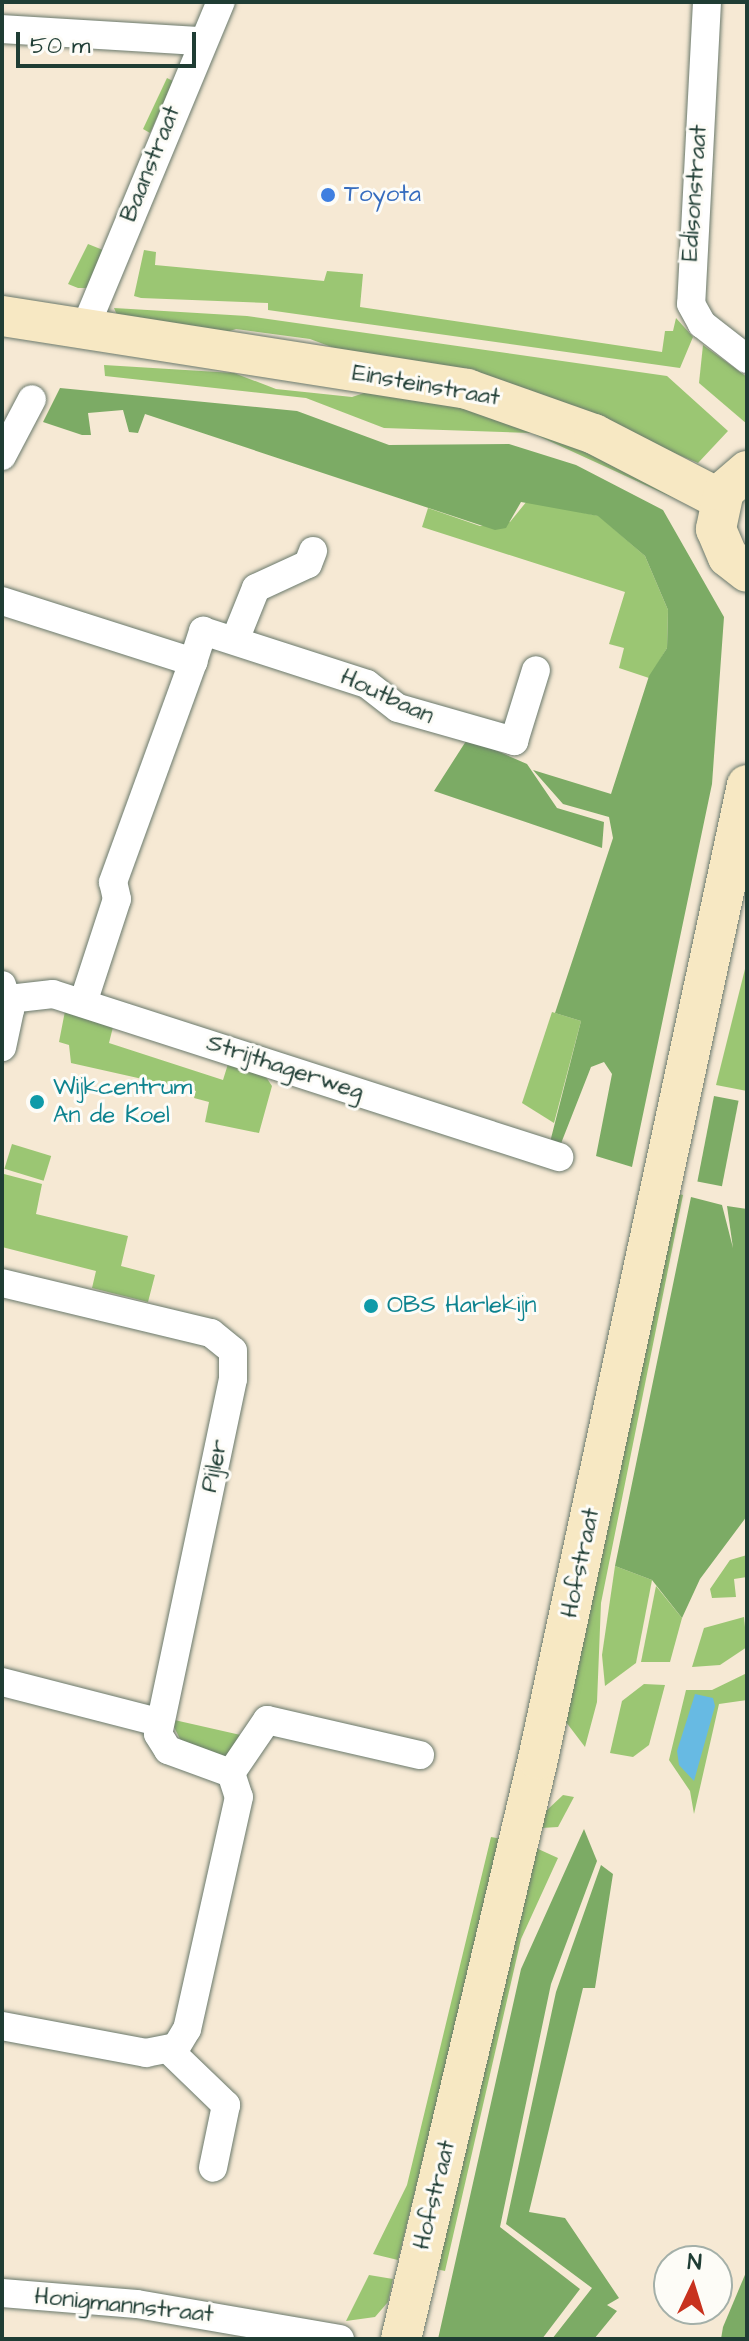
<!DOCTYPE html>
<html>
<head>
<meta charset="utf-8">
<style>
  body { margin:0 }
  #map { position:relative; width:749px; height:2341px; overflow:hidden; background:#f6e9d4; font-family:"Architects Daughter",sans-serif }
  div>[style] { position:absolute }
  .green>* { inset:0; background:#9bc673; transform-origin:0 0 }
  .forest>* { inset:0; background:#7cab65; transform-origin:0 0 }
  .water>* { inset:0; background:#67bae3 }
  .roads { filter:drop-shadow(0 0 2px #6a796c) drop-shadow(0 0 2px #6a796c) }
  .street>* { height:28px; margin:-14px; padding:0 14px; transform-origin:14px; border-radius:14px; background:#fff }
  .secondary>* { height:40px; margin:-20px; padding:0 20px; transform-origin:20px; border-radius:20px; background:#f7e8c3 }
  .dots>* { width:22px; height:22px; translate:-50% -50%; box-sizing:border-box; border:4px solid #fdfcf7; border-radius:50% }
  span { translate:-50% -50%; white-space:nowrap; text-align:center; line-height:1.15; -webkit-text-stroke:6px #fdfcf7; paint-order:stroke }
  .street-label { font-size:24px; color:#1f3d34 }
  .shop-label { font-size:24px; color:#366cbe }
  .left { translate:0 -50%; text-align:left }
  .culture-label { font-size:24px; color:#0d838f }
  .frame { position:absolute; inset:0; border:4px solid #1f3d34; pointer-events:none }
  .north { position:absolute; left:653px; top:2245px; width:80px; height:80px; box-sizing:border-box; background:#fdfcf7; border:2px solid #a4b0a9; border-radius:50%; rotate:4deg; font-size:22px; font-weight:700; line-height:32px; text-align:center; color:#1f3d34 }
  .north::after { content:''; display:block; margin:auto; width:28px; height:36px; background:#c8321e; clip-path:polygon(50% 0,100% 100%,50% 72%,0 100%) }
  .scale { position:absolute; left:16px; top:32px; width:180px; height:36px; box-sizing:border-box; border:4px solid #1f3d34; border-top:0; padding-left:10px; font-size:24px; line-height:28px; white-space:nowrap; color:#1f3d34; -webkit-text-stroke:6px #fdfcf7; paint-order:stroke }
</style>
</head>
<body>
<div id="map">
  <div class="green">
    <i style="clip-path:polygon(167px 78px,173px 81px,150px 133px,143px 129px)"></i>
    <i style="clip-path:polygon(88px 244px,103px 250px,91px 288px,78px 288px,68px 284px)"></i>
    <i style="clip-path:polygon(144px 250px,156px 252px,155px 265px,324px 281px,327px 271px,363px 274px,360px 307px,662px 352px,665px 331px,673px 331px,676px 318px,693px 337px,680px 368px,289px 313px,268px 310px,268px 303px,141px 298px,134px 296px)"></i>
    <i style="clip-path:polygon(114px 308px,247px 316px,667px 376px,728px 431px,698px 463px,508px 383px,353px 355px,310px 339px,236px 329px,211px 337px,117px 315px)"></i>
    <i style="clip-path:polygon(703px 345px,747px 377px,747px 424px,699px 383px)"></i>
    <i style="clip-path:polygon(104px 365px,234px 373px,276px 389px,352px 397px,373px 390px,436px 399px,542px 429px,678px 500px,532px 433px,384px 428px,306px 398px,105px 376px)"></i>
    <i style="clip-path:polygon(527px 501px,599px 516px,645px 556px,668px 610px,667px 648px,649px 678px,619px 668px,624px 648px,609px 644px,625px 592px,422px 527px,428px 508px,480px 526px,510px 522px)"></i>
    <i style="clip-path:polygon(747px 961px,747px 1091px,716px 1085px)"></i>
    <i style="clip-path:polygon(65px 1011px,113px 1027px,109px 1043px,223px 1080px,228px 1064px,266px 1077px,272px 1086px,259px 1133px,205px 1122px,209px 1102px,194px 1098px,196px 1091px,71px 1063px,69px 1045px,59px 1042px)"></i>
    <i style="clip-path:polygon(552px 1012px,581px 1021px,554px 1123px,522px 1103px)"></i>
    <i style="left:12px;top:1144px;width:41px;height:26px;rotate:17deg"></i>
    <i style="clip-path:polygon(4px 1174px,42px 1184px,36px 1214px,128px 1236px,121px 1266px,155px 1275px,148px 1302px,92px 1288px,96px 1271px,2px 1247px)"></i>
    <i style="clip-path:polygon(675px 1193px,683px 1195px,601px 1603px,597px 1702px,585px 1747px,566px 1722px)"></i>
    <i style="clip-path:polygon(747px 1555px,747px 1577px,734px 1579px,736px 1597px,712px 1598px,710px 1589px,730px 1560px)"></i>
    <i style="clip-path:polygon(615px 1566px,652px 1580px,636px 1663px,605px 1686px,602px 1655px)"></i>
    <i style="clip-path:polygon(656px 1586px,682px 1618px,670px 1662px,641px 1662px)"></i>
    <i style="clip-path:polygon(744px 1617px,747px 1647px,720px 1665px,692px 1667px,704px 1628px)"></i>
    <i style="clip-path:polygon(747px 1673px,747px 1700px,719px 1704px,694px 1814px,690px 1791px,669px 1760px,686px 1690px,712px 1690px)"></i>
    <i style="clip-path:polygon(644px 1684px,665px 1685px,649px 1745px,633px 1757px,610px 1753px,622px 1701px)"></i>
    <i style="clip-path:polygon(170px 1719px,245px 1736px,230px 1760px,183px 1745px)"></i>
    <i style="clip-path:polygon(563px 1795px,574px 1797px,558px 1827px,541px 1828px,546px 1811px)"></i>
    <i style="clip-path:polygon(491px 1837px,502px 1839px,398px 2260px,373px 2254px,407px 2185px)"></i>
    <i style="clip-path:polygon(536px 1848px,558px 1858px,521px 1939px,445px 2271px,436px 2269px)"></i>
    <i style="clip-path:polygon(369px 2275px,393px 2279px,388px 2302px,375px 2317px,346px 2321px)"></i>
  </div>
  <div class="forest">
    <i style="clip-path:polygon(60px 388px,297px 411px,389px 445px,509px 444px,576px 465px,663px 510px,724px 617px,712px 784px,632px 1167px,596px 1156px,612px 1074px,604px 1062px,591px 1067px,560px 1146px,548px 1150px,581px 1021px,555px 1013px,613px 838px,609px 817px,563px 804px,533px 770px,611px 794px,649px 676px,667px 648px,668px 610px,645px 556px,598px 516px,521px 502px,506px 528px,495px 530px,145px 414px,138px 433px,129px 432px,123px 410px,88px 413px,91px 435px,82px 435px,43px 422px)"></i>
    <i style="clip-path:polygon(468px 738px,527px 764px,557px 808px,604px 822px,602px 848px,434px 791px)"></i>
    <i style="left:714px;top:1096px;width:25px;height:87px;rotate:11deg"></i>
    <i style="clip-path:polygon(691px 1197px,722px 1205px,733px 1248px,727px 1206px,747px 1209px,747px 1516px,700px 1579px,682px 1618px,652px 1580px,615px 1566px)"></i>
    <i style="clip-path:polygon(584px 1829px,597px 1861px,551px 1984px,500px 2227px,580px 2289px,542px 2339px,438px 2339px,521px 1969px)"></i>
    <i style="clip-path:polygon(601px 1865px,613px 1874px,595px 1988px,583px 1988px,529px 2212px,565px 2218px,619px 2298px,607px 2305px,617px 2311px,594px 2339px,552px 2339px,592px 2288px,506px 2224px,556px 1992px)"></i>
    <i style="clip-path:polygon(747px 2270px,747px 2339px,721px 2339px,723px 2327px)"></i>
  </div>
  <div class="water">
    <i style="clip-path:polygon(695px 1694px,713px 1698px,715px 1706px,694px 1781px,679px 1765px,677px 1751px)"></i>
  </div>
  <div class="roads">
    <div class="street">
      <i style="left:707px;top:2px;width:302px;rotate:93deg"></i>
      <i style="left:691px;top:304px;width:23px;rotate:61deg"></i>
      <i style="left:702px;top:324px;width:57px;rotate:37.9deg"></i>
      <i style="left:2px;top:29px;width:199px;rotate:3.5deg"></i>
      <i style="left:85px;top:328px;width:353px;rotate:-67.4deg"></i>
      <i style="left:2px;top:456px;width:64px;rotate:-62.2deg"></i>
      <i style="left:2px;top:601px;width:201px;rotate:17.7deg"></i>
      <i style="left:193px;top:662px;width:33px;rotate:-72deg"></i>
      <i style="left:203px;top:631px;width:172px;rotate:17.9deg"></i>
      <i style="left:367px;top:684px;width:39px;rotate:38deg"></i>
      <i style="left:398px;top:708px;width:121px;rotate:15.9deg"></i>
      <i style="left:514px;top:741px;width:74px;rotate:-72.8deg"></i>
      <i style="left:235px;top:640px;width:56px;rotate:-68deg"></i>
      <i style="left:256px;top:588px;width:57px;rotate:-24.8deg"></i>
      <i style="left:308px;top:564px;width:14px;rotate:-69deg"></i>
      <i style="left:2px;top:985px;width:26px;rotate:72deg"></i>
      <i style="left:10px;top:1010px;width:38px;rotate:102deg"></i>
      <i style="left:9px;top:999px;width:44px;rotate:-6.5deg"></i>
      <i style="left:53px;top:994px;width:532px;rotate:17.86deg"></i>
      <i style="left:83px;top:1003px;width:109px;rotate:-71.9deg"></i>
      <i style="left:117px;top:899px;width:17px;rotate:-103deg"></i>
      <i style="left:113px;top:882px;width:234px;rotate:-70deg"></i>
      <i style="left:2px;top:1283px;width:215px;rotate:13.5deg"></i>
      <i style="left:211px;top:1333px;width:28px;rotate:39deg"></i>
      <i style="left:233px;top:1351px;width:28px;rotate:90deg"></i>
      <i style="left:233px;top:1379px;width:363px;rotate:101.9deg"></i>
      <i style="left:158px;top:1734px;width:19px;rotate:58deg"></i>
      <i style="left:168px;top:1750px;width:67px;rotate:20.1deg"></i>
      <i style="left:231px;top:1773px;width:25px;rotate:72deg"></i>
      <i style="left:239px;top:1797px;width:238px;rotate:102.6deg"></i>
      <i style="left:187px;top:2029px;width:21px;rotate:121deg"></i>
      <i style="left:176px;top:2047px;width:31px;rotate:169deg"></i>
      <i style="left:146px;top:2053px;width:147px;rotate:-169.4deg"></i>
      <i style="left:2px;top:1682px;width:161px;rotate:14.4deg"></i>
      <i style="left:231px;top:1773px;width:64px;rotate:-55.8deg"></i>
      <i style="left:267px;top:1720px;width:157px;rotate:12.9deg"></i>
      <i style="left:170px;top:2051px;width:78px;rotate:44deg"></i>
      <i style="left:226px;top:2105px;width:64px;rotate:101.7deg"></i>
      <i style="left:2px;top:2293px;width:135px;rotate:4.7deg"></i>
      <i style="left:137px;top:2304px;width:206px;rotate:9.8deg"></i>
    </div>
    <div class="secondary">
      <i style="left:2px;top:316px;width:471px;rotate:8.9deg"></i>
      <i style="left:467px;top:389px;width:135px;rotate:19.5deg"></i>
      <i style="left:594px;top:434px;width:142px;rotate:27.3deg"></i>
      <i style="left:747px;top:471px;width:30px;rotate:139deg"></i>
      <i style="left:724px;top:491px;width:39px;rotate:102deg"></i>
      <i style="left:716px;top:529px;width:30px;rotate:67deg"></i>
      <i style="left:728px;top:557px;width:24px;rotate:38deg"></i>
      <i style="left:401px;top:2339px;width:596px;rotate:-76.71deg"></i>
      <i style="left:538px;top:1759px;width:996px;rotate:-77.89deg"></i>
    </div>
  </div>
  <div class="dots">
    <i style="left:328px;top:195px;background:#3f7fe0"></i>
    <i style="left:37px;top:1102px;background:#0f9aa8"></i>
    <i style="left:371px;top:1306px;background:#0f9aa8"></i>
  </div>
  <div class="street-label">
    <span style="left:151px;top:164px;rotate:-68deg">Baanstraat</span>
    <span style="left:695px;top:193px;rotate:-86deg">Edisonstraat</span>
    <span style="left:426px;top:386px;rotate:10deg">Einsteinstraat</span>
    <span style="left:387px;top:697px;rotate:25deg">Houtbaan</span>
    <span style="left:285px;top:1068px;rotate:18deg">Strijthagerweg</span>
    <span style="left:215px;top:1466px;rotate:-78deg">Pijler</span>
    <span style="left:581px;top:1563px;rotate:-78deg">Hofstraat</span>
    <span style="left:435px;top:2195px;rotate:-76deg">Hofstraat</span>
    <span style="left:124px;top:2306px;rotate:6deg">Honigmannstraat</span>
  </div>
  <div class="shop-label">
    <span class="left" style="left:344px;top:195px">Toyota</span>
  </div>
  <div class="culture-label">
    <span class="left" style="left:53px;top:1102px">Wijkcentrum<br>An de Koel</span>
    <span class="left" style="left:387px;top:1306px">OBS Harlekijn</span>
  </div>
  <div class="frame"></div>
  <div class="north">N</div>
  <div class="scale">50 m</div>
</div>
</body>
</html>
